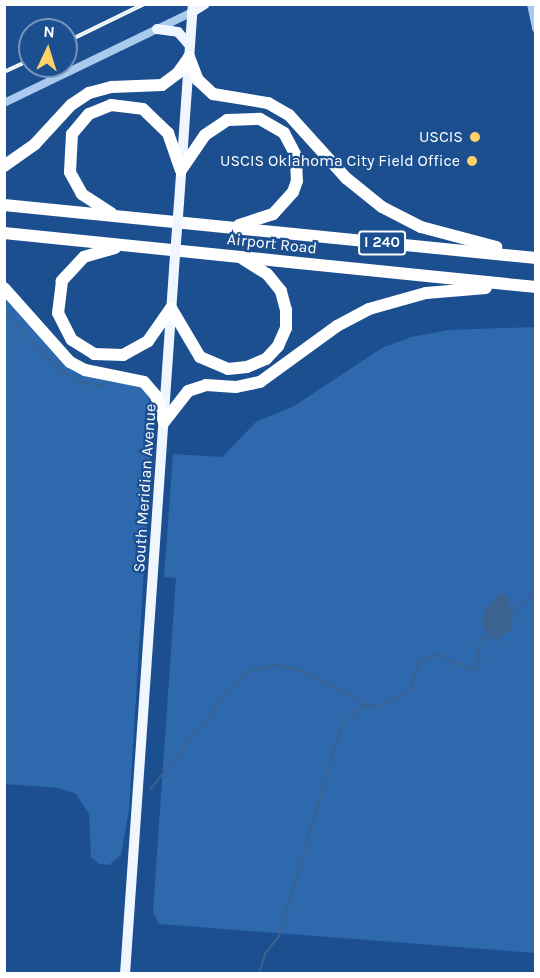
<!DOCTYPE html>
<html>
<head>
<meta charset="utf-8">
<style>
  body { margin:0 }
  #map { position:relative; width:540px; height:978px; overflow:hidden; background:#1b4f8f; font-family:Karla,sans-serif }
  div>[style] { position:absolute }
  .green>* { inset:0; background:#2e69ad }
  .water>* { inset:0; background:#3c6290 }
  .stream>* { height:1.5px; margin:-0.75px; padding:0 0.75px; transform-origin:0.75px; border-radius:0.75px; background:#3c6290 }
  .minor>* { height:8px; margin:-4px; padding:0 4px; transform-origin:4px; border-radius:4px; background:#a9c9ee }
  .major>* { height:10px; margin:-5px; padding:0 5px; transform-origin:5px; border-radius:5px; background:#f0f6ff }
  .highway>* { height:12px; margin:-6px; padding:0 6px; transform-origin:6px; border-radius:6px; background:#fff }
  .rail>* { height:4px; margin-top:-2px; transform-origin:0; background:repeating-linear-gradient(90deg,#1b4f8f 0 4.5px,#fff 0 9px); box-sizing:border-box; border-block:2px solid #fff }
  .major-bridge>* { height:10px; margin:-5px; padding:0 5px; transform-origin:5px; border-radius:5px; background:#f0f6ff }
  .dots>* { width:16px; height:16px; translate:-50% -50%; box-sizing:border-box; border:3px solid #1b4f8f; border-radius:50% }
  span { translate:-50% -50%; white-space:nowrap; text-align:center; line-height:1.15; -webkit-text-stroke:4.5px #1b4f8f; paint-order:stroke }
  .shield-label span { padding:2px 4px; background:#1b4f8f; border:2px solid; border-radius:4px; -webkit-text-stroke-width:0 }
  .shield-label { font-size:15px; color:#fff; font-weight:700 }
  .poi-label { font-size:16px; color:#fff }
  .right { translate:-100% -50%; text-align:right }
  .street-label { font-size:16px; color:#fff }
  .frame { position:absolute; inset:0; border:6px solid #fff; pointer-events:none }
  .north { position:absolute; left:18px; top:18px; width:60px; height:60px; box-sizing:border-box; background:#1b4f8f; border:2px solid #7695bc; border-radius:50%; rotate:4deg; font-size:16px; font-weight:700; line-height:24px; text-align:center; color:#fff }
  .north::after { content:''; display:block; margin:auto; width:21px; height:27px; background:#ffd166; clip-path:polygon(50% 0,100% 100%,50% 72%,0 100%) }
</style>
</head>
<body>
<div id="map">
  <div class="green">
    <i style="clip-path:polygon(4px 293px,60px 359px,137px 381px,151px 396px,154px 407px,129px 810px,121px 855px,109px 865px,99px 864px,91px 857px,89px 814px,76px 794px,58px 788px,5px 784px)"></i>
    <i style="clip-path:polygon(535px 327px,535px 953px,159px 924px,153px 912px,176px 578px,164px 577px,173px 454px,222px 457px,256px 422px,294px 406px,382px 348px,411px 337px,449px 330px)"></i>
  </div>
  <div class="water">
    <i style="clip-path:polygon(501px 593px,508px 597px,513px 616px,511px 631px,501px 635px,497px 644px,481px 625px,487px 607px)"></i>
  </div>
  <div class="stream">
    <i style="left:4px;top:310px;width:83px;rotate:46.9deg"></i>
    <i style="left:61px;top:371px;width:23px;rotate:29deg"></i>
    <i style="left:81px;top:382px;width:23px;rotate:10deg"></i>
    <i style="left:510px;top:613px;width:26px;rotate:-40deg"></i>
    <i style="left:530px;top:596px;width:14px;rotate:-65deg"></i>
    <i style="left:150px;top:790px;width:142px;rotate:-51.3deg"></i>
    <i style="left:239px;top:679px;width:19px;rotate:-32deg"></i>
    <i style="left:255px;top:669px;width:20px;rotate:-11deg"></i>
    <i style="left:275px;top:665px;width:22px;rotate:10deg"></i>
    <i style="left:297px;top:669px;width:67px;rotate:25.8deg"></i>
    <i style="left:357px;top:698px;width:9px;rotate:49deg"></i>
    <i style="left:259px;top:974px;width:21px;rotate:-73deg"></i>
    <i style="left:265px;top:954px;width:23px;rotate:-52deg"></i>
    <i style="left:279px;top:936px;width:217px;rotate:-73.4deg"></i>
    <i style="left:341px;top:728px;width:32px;rotate:-46deg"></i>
    <i style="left:363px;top:705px;width:15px;rotate:4deg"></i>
    <i style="left:378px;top:706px;width:34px;rotate:-26deg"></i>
    <i style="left:409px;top:691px;width:30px;rotate:-70deg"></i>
    <i style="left:419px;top:663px;width:20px;rotate:-27deg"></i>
    <i style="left:437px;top:654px;width:37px;rotate:24deg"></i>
    <i style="left:471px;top:669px;width:12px;rotate:-42deg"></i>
    <i style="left:480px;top:661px;width:13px;rotate:-99deg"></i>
    <i style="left:478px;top:648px;width:15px;rotate:-58deg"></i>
  </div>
  <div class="minor">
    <i style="left:531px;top:4px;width:25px;rotate:78deg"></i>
    <i style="left:4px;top:103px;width:209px;rotate:-25.8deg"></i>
  </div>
  <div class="major">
    <i style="left:192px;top:12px;width:15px;rotate:-32deg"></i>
    <i style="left:157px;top:29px;width:21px;rotate:8deg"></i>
    <i style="left:178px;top:32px;width:18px;rotate:49deg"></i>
    <i style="left:179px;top:203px;width:199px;rotate:-86deg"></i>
    <i style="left:125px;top:974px;width:707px;rotate:-86.02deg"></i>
  </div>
  <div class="highway">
    <i style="left:189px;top:57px;width:25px;rotate:69deg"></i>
    <i style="left:198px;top:80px;width:21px;rotate:43deg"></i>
    <i style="left:213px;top:94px;width:56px;rotate:9.3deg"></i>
    <i style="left:268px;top:103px;width:24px;rotate:30deg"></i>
    <i style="left:289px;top:115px;width:85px;rotate:47.9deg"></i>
    <i style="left:346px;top:178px;width:46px;rotate:38.9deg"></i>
    <i style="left:382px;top:207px;width:44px;rotate:27.1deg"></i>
    <i style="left:421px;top:227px;width:78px;rotate:14.9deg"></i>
    <i style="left:4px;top:166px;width:38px;rotate:-35deg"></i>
    <i style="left:35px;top:144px;width:53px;rotate:-47.3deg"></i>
    <i style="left:71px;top:105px;width:22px;rotate:-34deg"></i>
    <i style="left:89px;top:93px;width:24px;rotate:-15deg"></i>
    <i style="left:112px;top:87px;width:50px;rotate:-2.3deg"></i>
    <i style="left:162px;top:85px;width:20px;rotate:-37deg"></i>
    <i style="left:178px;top:73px;width:19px;rotate:-55deg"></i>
    <i style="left:181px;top:170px;width:42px;rotate:-55.6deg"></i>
    <i style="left:205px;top:135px;width:27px;rotate:-34deg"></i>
    <i style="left:227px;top:120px;width:33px;rotate:-2deg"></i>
    <i style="left:260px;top:119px;width:28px;rotate:30deg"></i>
    <i style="left:284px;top:133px;width:26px;rotate:62deg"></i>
    <i style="left:296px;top:156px;width:25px;rotate:88deg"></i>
    <i style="left:297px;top:181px;width:12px;rotate:110deg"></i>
    <i style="left:293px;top:192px;width:30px;rotate:132deg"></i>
    <i style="left:273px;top:214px;width:36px;rotate:162deg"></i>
    <i style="left:4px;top:205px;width:535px;rotate:5.69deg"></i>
    <i style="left:111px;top:213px;width:35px;rotate:-147deg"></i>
    <i style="left:82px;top:194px;width:25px;rotate:-119deg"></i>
    <i style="left:70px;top:172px;width:38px;rotate:-87deg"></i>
    <i style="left:72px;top:134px;width:26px;rotate:-50deg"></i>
    <i style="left:89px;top:114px;width:24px;rotate:-22deg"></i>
    <i style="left:111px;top:105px;width:32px;rotate:7deg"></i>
    <i style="left:143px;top:109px;width:35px;rotate:44deg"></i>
    <i style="left:168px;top:133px;width:39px;rotate:71deg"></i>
    <i style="left:4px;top:233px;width:535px;rotate:5.8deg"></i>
    <i style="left:115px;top:248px;width:32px;rotate:164deg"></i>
    <i style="left:84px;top:257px;width:33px;rotate:133deg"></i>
    <i style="left:62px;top:281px;width:32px;rotate:97deg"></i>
    <i style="left:58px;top:313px;width:30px;rotate:63deg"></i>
    <i style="left:72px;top:340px;width:26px;rotate:32deg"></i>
    <i style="left:94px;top:354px;width:29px;rotate:2deg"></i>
    <i style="left:123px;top:355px;width:29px;rotate:-29deg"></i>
    <i style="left:148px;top:341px;width:40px;rotate:-55.1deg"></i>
    <i style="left:171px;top:308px;width:57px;rotate:59.4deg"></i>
    <i style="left:200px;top:357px;width:30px;rotate:23deg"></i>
    <i style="left:228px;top:369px;width:19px;rotate:-6deg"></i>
    <i style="left:247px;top:367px;width:21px;rotate:-23deg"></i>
    <i style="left:266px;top:359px;width:18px;rotate:-47deg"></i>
    <i style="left:278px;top:346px;width:20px;rotate:-66deg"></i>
    <i style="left:286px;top:328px;width:18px;rotate:-90deg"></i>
    <i style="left:286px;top:310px;width:20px;rotate:-105deg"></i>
    <i style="left:281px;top:291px;width:22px;rotate:-129deg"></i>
    <i style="left:267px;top:274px;width:28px;rotate:-148deg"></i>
    <i style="left:4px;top:288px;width:99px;rotate:48.3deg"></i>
    <i style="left:70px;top:362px;width:17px;rotate:28deg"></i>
    <i style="left:85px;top:370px;width:60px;rotate:11.5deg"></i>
    <i style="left:144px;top:382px;width:18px;rotate:49deg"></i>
    <i style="left:156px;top:396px;width:27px;rotate:73deg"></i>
    <i style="left:164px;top:422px;width:39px;rotate:-52deg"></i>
    <i style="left:188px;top:391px;width:19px;rotate:-18deg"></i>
    <i style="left:206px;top:385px;width:30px;rotate:4deg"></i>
    <i style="left:236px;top:387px;width:25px;rotate:-12deg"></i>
    <i style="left:260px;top:382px;width:95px;rotate:-36deg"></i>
    <i style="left:337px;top:326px;width:36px;rotate:-28deg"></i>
    <i style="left:369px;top:309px;width:59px;rotate:-15.7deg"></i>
    <i style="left:426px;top:293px;width:60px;rotate:-4.8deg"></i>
  </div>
  <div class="rail">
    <i style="left:66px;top:42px;width:87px;rotate:-26deg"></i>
    <i style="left:4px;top:72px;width:29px;rotate:-25deg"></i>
  </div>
  <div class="major-bridge">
    <i style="left:174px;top:269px;width:66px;rotate:-85.7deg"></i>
  </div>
  <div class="dots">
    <i style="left:475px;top:137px;background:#ffd166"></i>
    <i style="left:472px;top:161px;background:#ffd166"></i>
  </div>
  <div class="shield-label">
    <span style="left:382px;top:243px">I 240</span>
  </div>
  <div class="poi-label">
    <span class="right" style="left:463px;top:137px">USCIS</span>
    <span class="right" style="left:460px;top:161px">USCIS Oklahoma City Field Office</span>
  </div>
  <div class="street-label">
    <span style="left:272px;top:244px;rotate:6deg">Airport Road</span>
    <span style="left:145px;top:488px;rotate:-86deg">South Meridian Avenue</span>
  </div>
  <div class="frame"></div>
  <div class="north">N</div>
</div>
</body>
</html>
